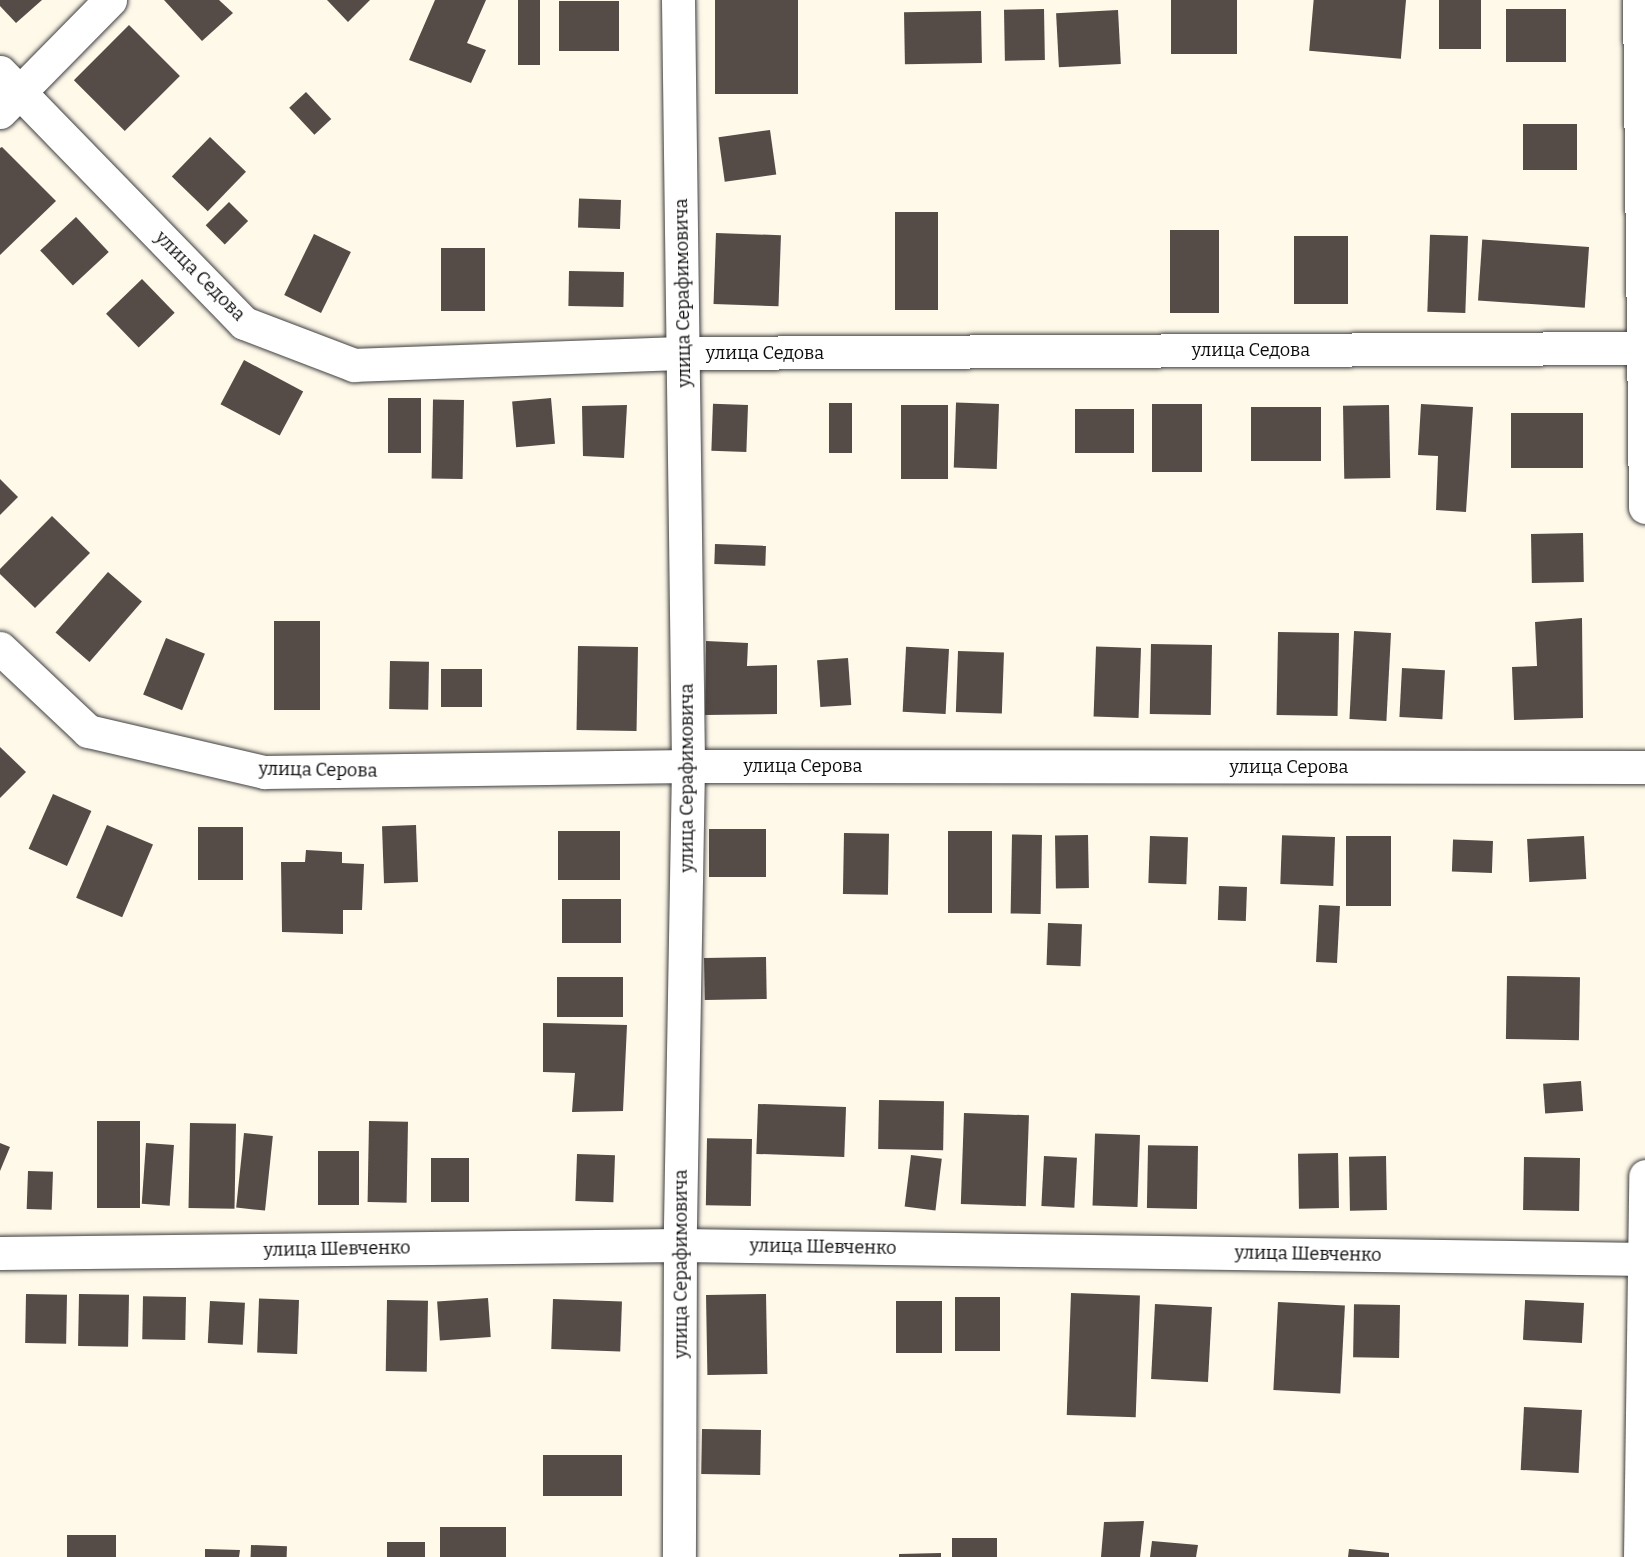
<!DOCTYPE html>
<html>
<head>
<meta charset="utf-8">
<style>
  body { margin:0 }
  #map { position:relative; width:1645px; height:1557px; overflow:hidden; background:#fff9ea; font-family:Bitter,serif }
  div>[style] { position:absolute }
  .building>* { inset:0; background:#554b47; transform-origin:0 0 }
  .roads { filter:drop-shadow(0 0 2px #3f3f3f) drop-shadow(0 0 2px #3f3f3f) }
  .minor>* { height:33px; margin:-16.5px; padding:0 16.5px; transform-origin:16.5px; border-radius:16.5px; background:#fff }
  span { translate:-50% -50%; white-space:nowrap; text-align:center; line-height:1.15; -webkit-text-stroke:6px #fff; paint-order:stroke }
  .street-label { font-size:18px; color:#0c0c0c }
</style>
</head>
<body>
<div id="map">
  <div class="building">
    <i style="clip-path:polygon(0 0,42px 0,16px 23px,0 6px)"></i>
    <i style="clip-path:polygon(164px 0,219px 0,233px 13px,202px 41px)"></i>
    <i style="clip-path:polygon(327px 0,370px 0,348px 22px)"></i>
    <i style="clip-path:polygon(435px 0,486px 0,467px 43px,486px 50px,471px 83px,409px 60px)"></i>
    <i style="left:518px;top:0;width:22px;height:65px"></i>
    <i style="left:715px;top:0;width:83px;height:94px"></i>
    <i style="left:1237px;top:0;width:54px;height:66px;rotate:90deg"></i>
    <i style="left:1406px;top:0;width:59px;height:92px;rotate:95deg"></i>
    <i style="left:1439px;top:0;width:42px;height:49px"></i>
    <i style="left:559px;top:1px;width:60px;height:50px"></i>
    <i style="left:1044px;top:9px;width:51px;height:40px;rotate:89deg"></i>
    <i style="left:1506px;top:9px;width:60px;height:53px"></i>
    <i style="left:1118px;top:10px;width:54px;height:62px;rotate:87deg"></i>
    <i style="left:981px;top:11px;width:52px;height:77px;rotate:89deg"></i>
    <i style="left:129px;top:25px;width:72px;height:78px;rotate:45deg"></i>
    <i style="left:306px;top:92px;width:37px;height:23px;rotate:47deg"></i>
    <i style="left:1577px;top:124px;width:46px;height:54px;rotate:90deg"></i>
    <i style="left:770px;top:130px;width:45px;height:52px;rotate:82deg"></i>
    <i style="left:210px;top:137px;width:50px;height:55px;rotate:44deg"></i>
    <i style="clip-path:polygon(2px 147px,56px 201px,0 255px,0 148px)"></i>
    <i style="left:621px;top:200px;width:29px;height:42px;rotate:92deg"></i>
    <i style="left:229px;top:202px;width:27px;height:33px;rotate:45deg"></i>
    <i style="left:895px;top:212px;width:43px;height:98px"></i>
    <i style="left:76px;top:217px;width:48px;height:49px;rotate:47deg"></i>
    <i style="left:1170px;top:230px;width:49px;height:83px"></i>
    <i style="left:716px;top:233px;width:65px;height:71px;rotate:2deg"></i>
    <i style="left:314px;top:234px;width:41px;height:68px;rotate:26deg"></i>
    <i style="left:1294px;top:236px;width:54px;height:68px"></i>
    <i style="left:1468px;top:236px;width:77px;height:38px;rotate:92deg"></i>
    <i style="left:1589px;top:247px;width:61px;height:107px;rotate:94deg"></i>
    <i style="left:485px;top:248px;width:63px;height:44px;rotate:90deg"></i>
    <i style="left:569px;top:271px;width:55px;height:35px;rotate:1deg"></i>
    <i style="left:142px;top:279px;width:47px;height:50px;rotate:46deg"></i>
    <i style="left:244px;top:360px;width:67px;height:50px;rotate:28deg"></i>
    <i style="left:388px;top:398px;width:33px;height:55px"></i>
    <i style="left:551px;top:398px;width:46px;height:39px;rotate:85deg"></i>
    <i style="left:464px;top:400px;width:79px;height:31px;rotate:91deg"></i>
    <i style="left:829px;top:403px;width:23px;height:50px"></i>
    <i style="left:999px;top:404px;width:65px;height:43px;rotate:92deg"></i>
    <i style="left:1152px;top:404px;width:50px;height:68px"></i>
    <i style="clip-path:polygon(1421px 404px,1473px 407px,1466px 512px,1436px 510px,1438px 456px,1418px 455px)"></i>
    <i style="clip-path:polygon(627px 405px,624px 458px,583px 456px,582px 406px)"></i>
    <i style="left:748px;top:405px;width:47px;height:35px;rotate:92deg"></i>
    <i style="left:901px;top:405px;width:47px;height:74px"></i>
    <i style="left:1389px;top:405px;width:73px;height:46px;rotate:89deg"></i>
    <i style="left:1251px;top:407px;width:70px;height:54px"></i>
    <i style="left:1075px;top:409px;width:59px;height:44px"></i>
    <i style="left:1583px;top:413px;width:55px;height:72px;rotate:90deg"></i>
    <i style="clip-path:polygon(0 479px,18px 497px,0 515px)"></i>
    <i style="clip-path:polygon(52px 516px,90px 553px,35px 608px,0 574px,0 569px)"></i>
    <i style="left:1583px;top:533px;width:49px;height:52px;rotate:89deg"></i>
    <i style="left:715px;top:544px;width:51px;height:20px;rotate:2deg"></i>
    <i style="left:108px;top:572px;width:45px;height:80px;rotate:41deg"></i>
    <i style="clip-path:polygon(1582px 618px,1583px 718px,1514px 720px,1512px 667px,1537px 666px,1535px 622px)"></i>
    <i style="left:274px;top:621px;width:46px;height:89px"></i>
    <i style="left:1339px;top:633px;width:83px;height:61px;rotate:91deg"></i>
    <i style="left:1391px;top:633px;width:88px;height:37px;rotate:93deg"></i>
    <i style="left:166px;top:638px;width:42px;height:61px;rotate:22deg"></i>
    <i style="clip-path:polygon(706px 641px,748px 643px,747px 666px,777px 665px,777px 714px,705px 715px)"></i>
    <i style="left:1151px;top:644px;width:61px;height:70px;rotate:1deg"></i>
    <i style="left:578px;top:646px;width:60px;height:84px;rotate:1deg"></i>
    <i style="left:1141px;top:648px;width:70px;height:45px;rotate:92deg"></i>
    <i style="left:949px;top:649px;width:65px;height:43px;rotate:93deg"></i>
    <i style="left:958px;top:651px;width:46px;height:61px;rotate:2deg"></i>
    <i style="left:848px;top:658px;width:47px;height:31px;rotate:86deg"></i>
    <i style="left:390px;top:661px;width:39px;height:48px;rotate:1deg"></i>
    <i style="left:1402px;top:668px;width:43px;height:49px;rotate:3deg"></i>
    <i style="left:441px;top:669px;width:41px;height:38px"></i>
    <i style="clip-path:polygon(0 747px,26px 772px,0 798px)"></i>
    <i style="left:53px;top:794px;width:42px;height:60px;rotate:24deg"></i>
    <i style="left:107px;top:825px;width:50px;height:79px;rotate:23deg"></i>
    <i style="left:416px;top:825px;width:57px;height:34px;rotate:88deg"></i>
    <i style="left:243px;top:827px;width:53px;height:45px;rotate:90deg"></i>
    <i style="left:766px;top:829px;width:48px;height:57px;rotate:90deg"></i>
    <i style="left:558px;top:831px;width:62px;height:49px"></i>
    <i style="left:948px;top:831px;width:44px;height:82px"></i>
    <i style="left:844px;top:833px;width:45px;height:61px;rotate:1deg"></i>
    <i style="left:1042px;top:835px;width:79px;height:30px;rotate:91deg"></i>
    <i style="left:1088px;top:835px;width:53px;height:33px;rotate:89deg"></i>
    <i style="left:1150px;top:836px;width:38px;height:47px;rotate:2deg"></i>
    <i style="left:1391px;top:836px;width:70px;height:45px;rotate:90deg"></i>
    <i style="left:1584px;top:836px;width:43px;height:57px;rotate:87deg"></i>
    <i style="left:1335px;top:837px;width:49px;height:53px;rotate:92deg"></i>
    <i style="left:1493px;top:841px;width:32px;height:40px;rotate:92deg"></i>
    <i style="clip-path:polygon(306px 850px,342px 852px,342px 863px,364px 864px,362px 910px,343px 910px,343px 934px,282px 932px,281px 862px,305px 862px)"></i>
    <i style="left:1219px;top:886px;width:28px;height:34px;rotate:2deg"></i>
    <i style="left:621px;top:899px;width:44px;height:59px;rotate:90deg"></i>
    <i style="left:1319px;top:905px;width:21px;height:57px;rotate:3deg"></i>
    <i style="left:1048px;top:923px;width:34px;height:42px;rotate:2deg"></i>
    <i style="left:766px;top:957px;width:42px;height:62px;rotate:89deg"></i>
    <i style="left:1507px;top:976px;width:73px;height:63px;rotate:1deg"></i>
    <i style="left:557px;top:977px;width:66px;height:40px"></i>
    <i style="clip-path:polygon(543px 1023px,627px 1025px,623px 1111px,572px 1112px,575px 1073px,543px 1072px)"></i>
    <i style="left:1581px;top:1081px;width:30px;height:38px;rotate:86deg"></i>
    <i style="left:879px;top:1100px;width:65px;height:49px;rotate:1deg"></i>
    <i style="left:846px;top:1107px;width:50px;height:88px;rotate:92deg"></i>
    <i style="left:964px;top:1113px;width:65px;height:91px;rotate:2deg"></i>
    <i style="left:97px;top:1121px;width:43px;height:87px"></i>
    <i style="left:369px;top:1121px;width:39px;height:81px;rotate:1deg"></i>
    <i style="left:190px;top:1123px;width:46px;height:85px;rotate:1deg"></i>
    <i style="left:244px;top:1133px;width:29px;height:75px;rotate:6deg"></i>
    <i style="left:1140px;top:1135px;width:72px;height:45px;rotate:92deg"></i>
    <i style="left:752px;top:1139px;width:67px;height:45px;rotate:91deg"></i>
    <i style="clip-path:polygon(0 1143px,10px 1147px,0 1171px)"></i>
    <i style="left:146px;top:1143px;width:28px;height:61px;rotate:4deg"></i>
    <i style="left:1198px;top:1146px;width:63px;height:50px;rotate:91deg"></i>
    <i style="left:318px;top:1151px;width:41px;height:54px"></i>
    <i style="left:1338px;top:1153px;width:55px;height:40px;rotate:89deg"></i>
    <i style="left:577px;top:1154px;width:38px;height:47px;rotate:2deg"></i>
    <i style="left:911px;top:1155px;width:31px;height:52px;rotate:7deg"></i>
    <i style="left:1044px;top:1156px;width:33px;height:50px;rotate:3deg"></i>
    <i style="left:1386px;top:1156px;width:54px;height:37px;rotate:89deg"></i>
    <i style="left:1524px;top:1157px;width:56px;height:53px;rotate:1deg"></i>
    <i style="left:431px;top:1158px;width:38px;height:44px"></i>
    <i style="left:28px;top:1171px;width:25px;height:38px;rotate:2deg"></i>
    <i style="left:1071px;top:1293px;width:69px;height:122px;rotate:2deg"></i>
    <i style="left:26px;top:1294px;width:41px;height:49px;rotate:1deg"></i>
    <i style="left:79px;top:1294px;width:50px;height:52px;rotate:1deg"></i>
    <i style="left:766px;top:1294px;width:80px;height:60px;rotate:89deg"></i>
    <i style="left:186px;top:1297px;width:43px;height:43px;rotate:91deg"></i>
    <i style="left:955px;top:1297px;width:45px;height:54px"></i>
    <i style="left:488px;top:1298px;width:39px;height:51px;rotate:86deg"></i>
    <i style="left:553px;top:1299px;width:69px;height:50px;rotate:2deg"></i>
    <i style="left:299px;top:1300px;width:54px;height:40px;rotate:92deg"></i>
    <i style="left:387px;top:1300px;width:41px;height:71px;rotate:1deg"></i>
    <i style="left:210px;top:1301px;width:35px;height:42px;rotate:3deg"></i>
    <i style="left:942px;top:1301px;width:52px;height:46px;rotate:90deg"></i>
    <i style="left:1278px;top:1302px;width:67px;height:88px;rotate:3deg"></i>
    <i style="left:1584px;top:1303px;width:40px;height:59px;rotate:93deg"></i>
    <i style="left:1155px;top:1304px;width:57px;height:75px;rotate:3deg"></i>
    <i style="left:1400px;top:1305px;width:53px;height:46px;rotate:91deg"></i>
    <i style="left:1524px;top:1407px;width:58px;height:63px;rotate:3deg"></i>
    <i style="left:761px;top:1430px;width:45px;height:59px;rotate:91deg"></i>
    <i style="left:622px;top:1455px;width:41px;height:79px;rotate:90deg"></i>
    <i style="clip-path:polygon(1144px 1521px,1140px 1557px,1101px 1557px,1104px 1522px)"></i>
    <i style="left:440px;top:1527px;width:66px;height:30px"></i>
    <i style="left:67px;top:1535px;width:49px;height:22px"></i>
    <i style="left:952px;top:1538px;width:45px;height:19px"></i>
    <i style="clip-path:polygon(1152px 1541px,1198px 1545px,1196px 1557px,1150px 1557px)"></i>
    <i style="left:425px;top:1542px;width:15px;height:38px;rotate:90deg"></i>
    <i style="left:251px;top:1545px;width:36px;height:12px;rotate:2deg"></i>
    <i style="clip-path:polygon(205px 1549px,240px 1550px,239px 1557px,205px 1557px)"></i>
    <i style="clip-path:polygon(1349px 1549px,1389px 1553px,1389px 1557px,1348px 1557px)"></i>
    <i style="clip-path:polygon(941px 1553px,941px 1557px,899px 1557px,899px 1554px)"></i>
  </div>
  <div class="roads">
    <div class="minor">
      <i style="left:678px;top:0;width:766px;rotate:89.25deg"></i>
      <i style="left:688px;top:766px;width:479px;rotate:91deg"></i>
      <i style="left:680px;top:1245px;width:312px;rotate:90.2deg"></i>
      <i style="left:1639px;top:0;width:507px;rotate:89.32deg"></i>
      <i style="left:0;top:72px;width:350px;rotate:45.8deg"></i>
      <i style="left:244px;top:323px;width:118px;rotate:20.9deg"></i>
      <i style="left:354px;top:365px;width:330px;rotate:-2.1deg"></i>
      <i style="left:684px;top:353px;width:961px;rotate:-0.3deg"></i>
      <i style="left:0;top:112px;width:157px;rotate:-45.5deg"></i>
      <i style="left:0;top:648px;width:121px;rotate:43.3deg"></i>
      <i style="left:88px;top:731px;width:181px;rotate:13.1deg"></i>
      <i style="left:264px;top:772px;width:424px;rotate:-0.8deg"></i>
      <i style="left:688px;top:766px;width:957px;rotate:0.06deg"></i>
      <i style="left:0;top:1253px;width:680px;rotate:-0.67deg"></i>
      <i style="left:680px;top:1245px;width:965px;rotate:0.83deg"></i>
      <i style="left:1640px;top:1557px;width:381px;rotate:-89.2deg"></i>
    </div>
  </div>
  <div class="street-label">
    <span style="left:200px;top:276px;rotate:45deg">улица Седова</span>
    <span style="left:683px;top:293px;rotate:-91deg">улица Серафимовича</span>
    <span style="left:1251px;top:350px">улица Седова</span>
    <span style="left:765px;top:353px">улица Седова</span>
    <span style="left:803px;top:766px">улица Серова</span>
    <span style="left:1289px;top:767px">улица Серова</span>
    <span style="left:318px;top:770px;rotate:1deg">улица Серова</span>
    <span style="left:687px;top:778px;rotate:-90deg">улица Серафимовича</span>
    <span style="left:823px;top:1247px;rotate:1deg">улица Шевченко</span>
    <span style="left:337px;top:1249px;rotate:-1deg">улица Шевченко</span>
    <span style="left:1308px;top:1254px;rotate:1deg">улица Шевченко</span>
    <span style="left:681px;top:1264px;rotate:-90deg">улица Серафимовича</span>
  </div>
</div>
</body>
</html>
